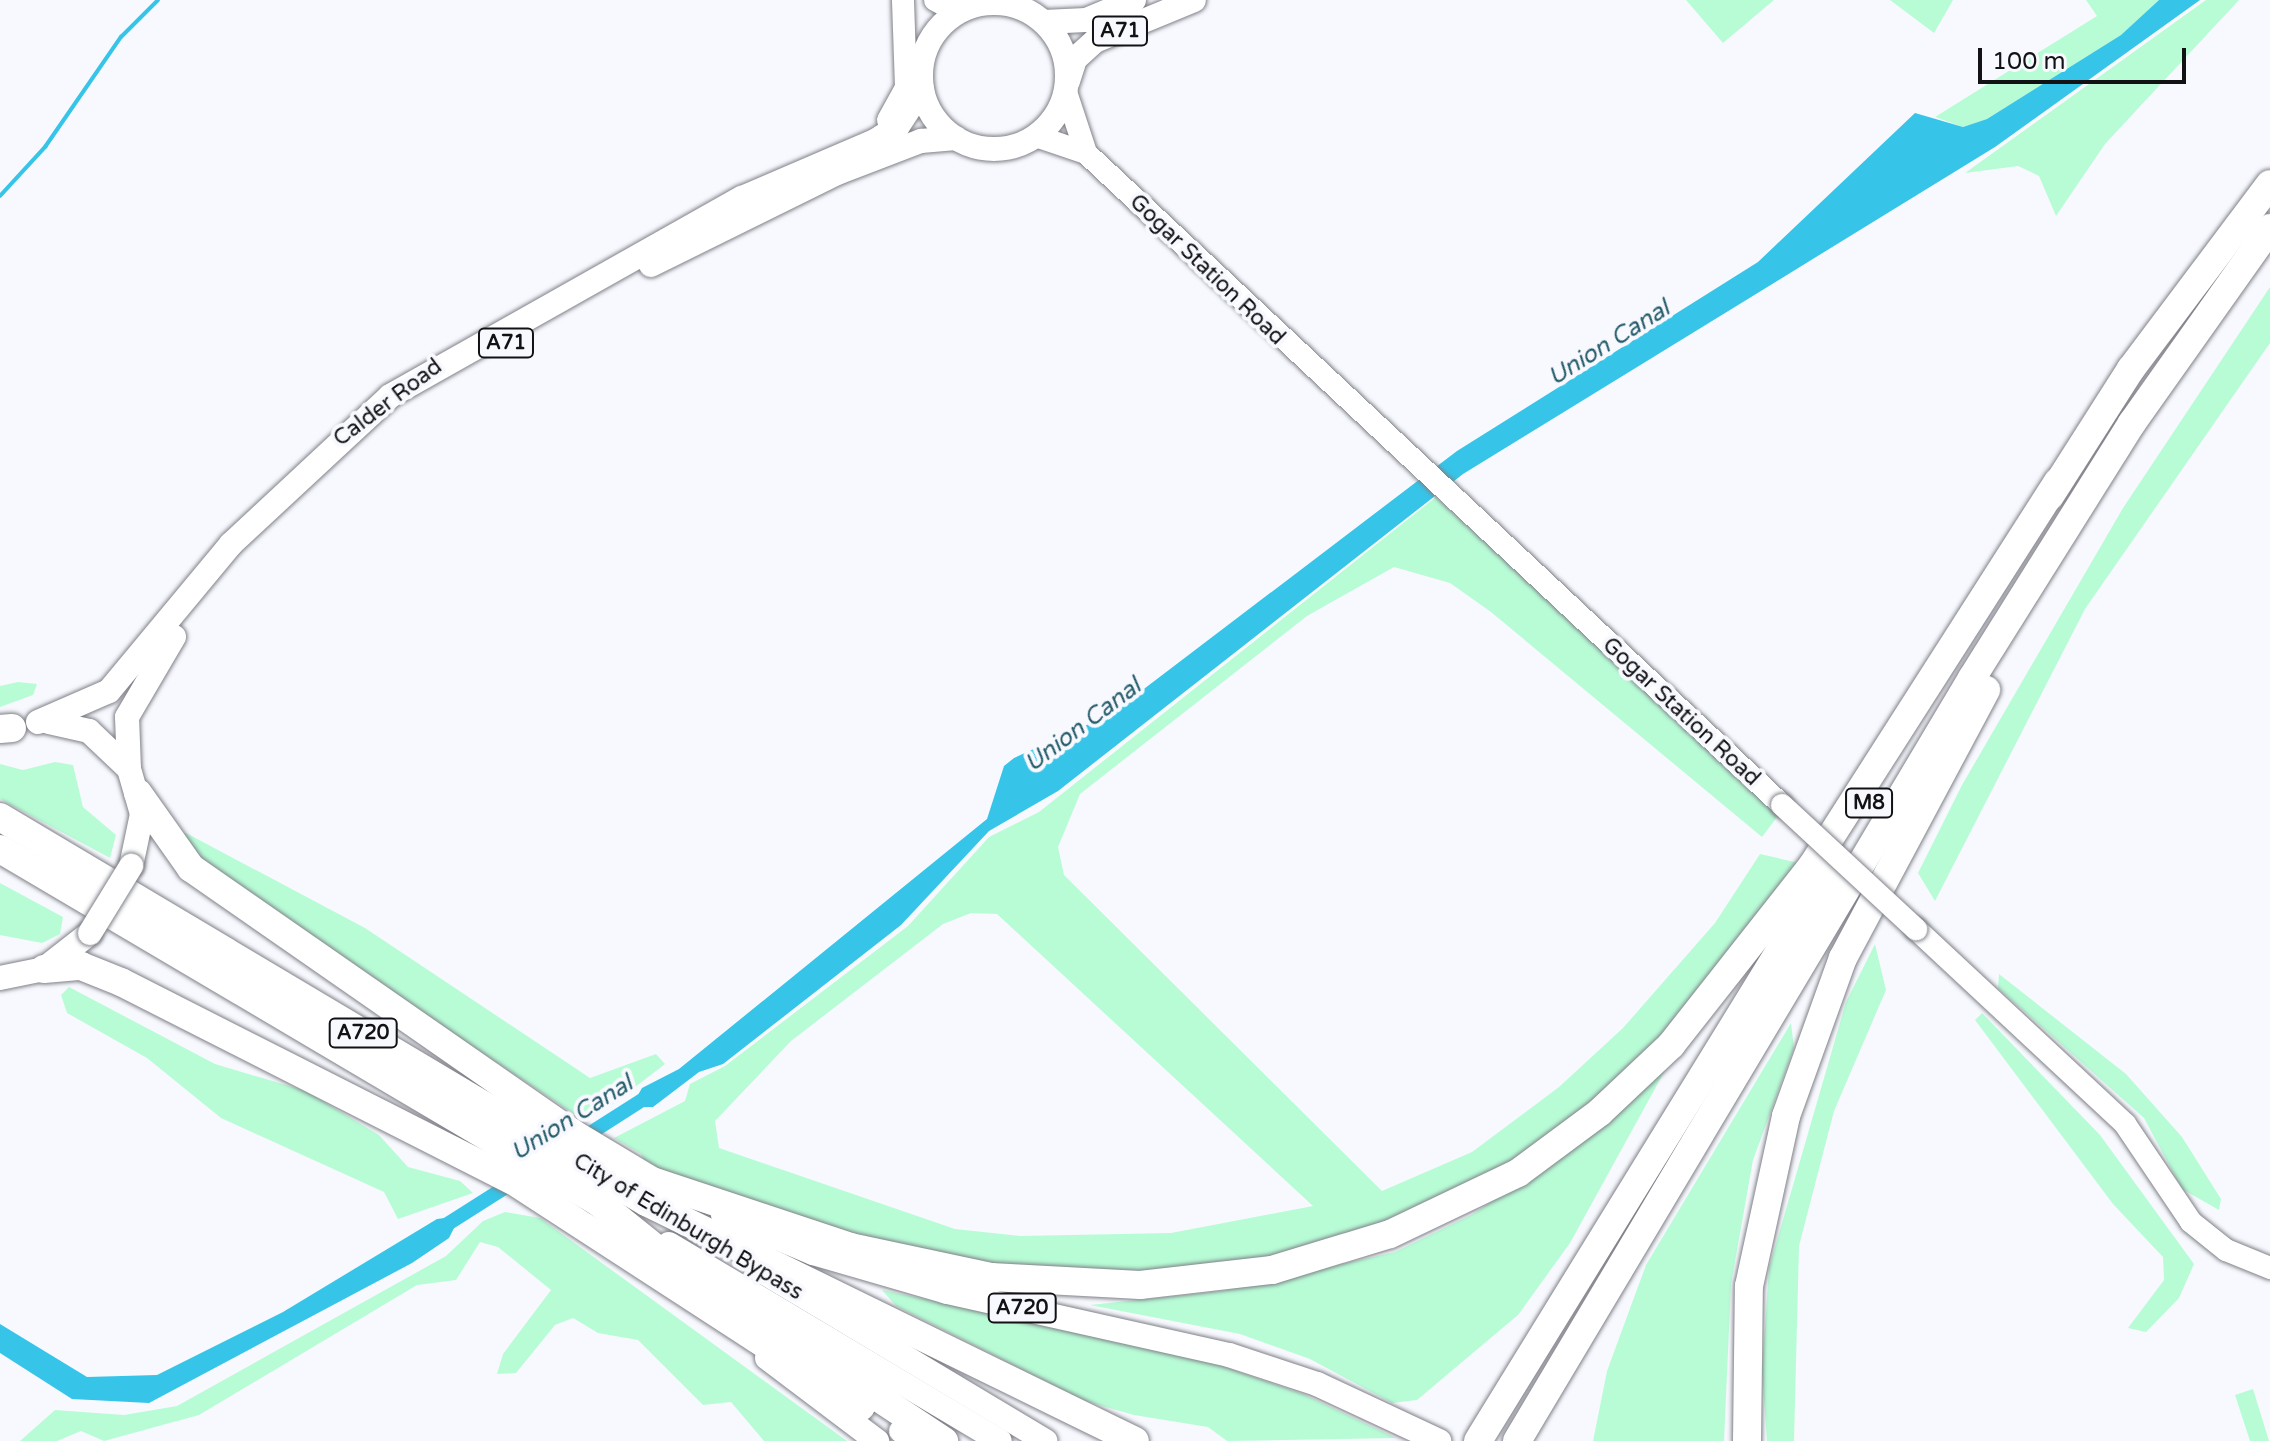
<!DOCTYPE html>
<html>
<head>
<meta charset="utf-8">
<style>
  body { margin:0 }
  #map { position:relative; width:2270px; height:1441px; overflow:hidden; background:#f8f9fe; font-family:"Varela Round",sans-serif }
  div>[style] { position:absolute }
  .green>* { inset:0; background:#b8fcd6 }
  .water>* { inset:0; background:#36c4e8 }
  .stream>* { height:4px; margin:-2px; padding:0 2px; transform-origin:2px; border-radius:2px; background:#36c4e8 }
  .canal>* { height:14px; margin:-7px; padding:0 7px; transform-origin:7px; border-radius:7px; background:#36c4e8 }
  .roads { filter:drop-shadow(0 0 2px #7f8088) drop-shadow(0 0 2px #7f8088) }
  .secondary>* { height:22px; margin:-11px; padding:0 11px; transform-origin:11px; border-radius:11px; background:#fff }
  .primary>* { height:24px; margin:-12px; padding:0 12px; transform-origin:12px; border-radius:12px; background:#fff }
  .primary>.ring { margin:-12px; padding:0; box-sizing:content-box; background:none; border:24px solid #fff; border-radius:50% }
  .highway>* { height:28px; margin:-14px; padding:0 14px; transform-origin:14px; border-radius:14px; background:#fff }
  .bridges { filter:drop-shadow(0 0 2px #7f8088) drop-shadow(0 0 2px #7f8088) }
  .secondary-bridge>* { height:22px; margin:-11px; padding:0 11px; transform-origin:11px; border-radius:11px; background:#fff }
  .primary-bridge>* { height:24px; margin:-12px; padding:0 12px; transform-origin:12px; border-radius:12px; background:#fff }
  span { translate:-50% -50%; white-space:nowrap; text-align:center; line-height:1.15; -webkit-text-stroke:8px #f8f9fe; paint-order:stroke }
  .shield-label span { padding:2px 6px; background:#f8f9fe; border:2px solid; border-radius:6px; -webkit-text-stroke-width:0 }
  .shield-label { font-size:20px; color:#121215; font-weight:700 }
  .street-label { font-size:22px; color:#121215 }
  .water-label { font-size:24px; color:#255c6b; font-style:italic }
  .scale { position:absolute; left:1978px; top:48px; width:208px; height:36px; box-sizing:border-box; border:4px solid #121215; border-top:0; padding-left:10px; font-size:24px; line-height:28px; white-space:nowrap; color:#121215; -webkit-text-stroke:6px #f8f9fe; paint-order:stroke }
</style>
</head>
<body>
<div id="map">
  <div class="green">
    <i style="clip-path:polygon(1686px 0,1774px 0,1723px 43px)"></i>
    <i style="clip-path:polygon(1890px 0,1953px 0,1934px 33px)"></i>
    <i style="clip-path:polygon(2086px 0,2159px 0,2121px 35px,1987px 119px,1963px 127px,1935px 117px,2097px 16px)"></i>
    <i style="clip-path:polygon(2206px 0,2239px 0,2105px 144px,2056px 216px,2039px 176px,2018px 166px,1965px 173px)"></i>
    <i style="clip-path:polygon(2270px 287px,2270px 343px,2085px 609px,1935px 901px,1918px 873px,1962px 785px,2123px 508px)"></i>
    <i style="clip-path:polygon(evenodd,1436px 497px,1780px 813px,1762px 837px,1491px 612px,1450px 583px,1394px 567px,1307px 616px,1080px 794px,1058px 847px,1064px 875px,1382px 1191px,1472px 1152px,1559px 1087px,1623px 1028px,1715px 923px,1760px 854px,1812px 866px,1746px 956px,1518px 1173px,1272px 1270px,991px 1277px,652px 1181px,641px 1154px,614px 1138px,685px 1101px,690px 1084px,725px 1066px,908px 926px,989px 837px,1039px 812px,1436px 497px,971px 913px,997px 914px,1313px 1206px,1171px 1233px,1020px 1236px,955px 1229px,719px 1148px,715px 1121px,791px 1041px,943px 924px,971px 913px)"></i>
    <i style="clip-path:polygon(18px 682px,37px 684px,33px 695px,0 707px,0 686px)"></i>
    <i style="clip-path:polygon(55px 762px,73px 765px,83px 807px,116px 835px,110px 858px,0 799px,0 764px,23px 770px)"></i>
    <i style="clip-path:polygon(186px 833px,365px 928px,590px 1078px,656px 1054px,665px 1064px,608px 1108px,574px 1114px,199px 864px,175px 835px)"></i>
    <i style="clip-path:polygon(0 883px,63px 917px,60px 934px,42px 943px,0 935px)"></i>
    <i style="clip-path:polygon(1875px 944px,1886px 990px,1834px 1111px,1799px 1246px,1794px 1441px,1767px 1441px,1762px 1371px,1769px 1268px,1846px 1002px)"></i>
    <i style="clip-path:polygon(1999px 974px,2126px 1074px,2182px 1137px,2221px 1199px,2219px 1210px,2182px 1189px,2144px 1118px,1998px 988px)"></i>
    <i style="clip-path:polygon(69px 987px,215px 1064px,306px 1091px,379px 1135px,408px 1167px,460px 1181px,473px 1193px,398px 1219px,384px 1192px,221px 1118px,147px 1058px,67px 1013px,61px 995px)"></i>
    <i style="clip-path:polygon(1982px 1013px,2100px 1135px,2194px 1264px,2179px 1298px,2146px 1332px,2128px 1328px,2164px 1280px,2163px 1257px,2113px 1204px,1975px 1020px)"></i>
    <i style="clip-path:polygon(1791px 1023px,1794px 1048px,1753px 1160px,1731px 1284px,1724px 1441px,1593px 1441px,1607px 1371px,1646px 1265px)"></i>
    <i style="clip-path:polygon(1673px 1056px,1570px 1243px,1518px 1315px,1417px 1400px,1392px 1403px,1310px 1359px,1240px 1334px,1090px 1305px,1222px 1291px,1395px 1252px,1473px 1214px,1560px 1155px)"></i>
    <i style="clip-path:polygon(505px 1212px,540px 1218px,847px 1441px,764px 1441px,731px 1402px,703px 1405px,638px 1340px,598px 1333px,573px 1318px,555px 1325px,516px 1373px,497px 1374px,503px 1354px,551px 1290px,498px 1247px,480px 1242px,456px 1280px,417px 1285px,199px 1415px,104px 1441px,81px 1431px,57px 1441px,20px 1441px,55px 1410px,124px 1415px,177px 1406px,446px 1256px,483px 1221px)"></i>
    <i style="clip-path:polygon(882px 1290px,1184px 1353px,1303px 1394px,1396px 1438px,1227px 1441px,1208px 1427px,1134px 1415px,1085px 1401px,896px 1306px)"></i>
    <i style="clip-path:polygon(2253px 1389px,2269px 1441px,2250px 1441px,2235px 1395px)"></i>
  </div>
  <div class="water">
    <i style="clip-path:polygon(2159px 0,2200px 0,1995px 147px,1463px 474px,1058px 791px,989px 831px,901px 925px,723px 1064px,699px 1072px,653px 1107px,631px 1107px,642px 1088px,679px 1069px,987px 819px,1004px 766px,1014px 758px,1111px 714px,1457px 451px,1758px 262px,1915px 113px,1963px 127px,1987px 119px,2121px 35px)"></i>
    <i style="clip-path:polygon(460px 1216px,449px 1238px,412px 1263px,149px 1403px,72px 1399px,0 1353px,0 1324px,87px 1377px,157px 1375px,283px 1312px,437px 1219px)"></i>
  </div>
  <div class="stream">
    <i style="left:0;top:196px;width:67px;rotate:-47.4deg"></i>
    <i style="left:45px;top:147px;width:134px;rotate:-55.4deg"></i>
    <i style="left:121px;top:37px;width:52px;rotate:-45deg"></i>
  </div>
  <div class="canal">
    <i style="left:581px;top:1139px;width:76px;rotate:-32.6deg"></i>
    <i style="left:446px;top:1225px;width:84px;rotate:-32.4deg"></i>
  </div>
  <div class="roads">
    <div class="secondary">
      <i style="left:935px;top:0;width:26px;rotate:28deg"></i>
      <i style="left:1066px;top:92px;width:64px;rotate:71.8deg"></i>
      <i style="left:888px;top:120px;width:38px;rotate:-61deg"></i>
      <i style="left:906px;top:87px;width:87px;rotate:-92deg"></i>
      <i style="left:1036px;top:136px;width:53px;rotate:18.8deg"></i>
      <i style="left:1086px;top:153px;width:954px;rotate:43.13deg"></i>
      <i style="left:1916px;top:929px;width:286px;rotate:43deg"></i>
      <i style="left:2125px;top:1124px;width:118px;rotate:56deg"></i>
      <i style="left:2191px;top:1222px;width:45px;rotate:38.7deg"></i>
      <i style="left:2226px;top:1250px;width:48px;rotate:22.2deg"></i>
      <i style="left:900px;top:1431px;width:16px;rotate:38deg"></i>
    </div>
    <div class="primary">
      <i class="ring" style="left:921px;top:3px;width:122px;height:122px"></i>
      <i style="left:1044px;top:22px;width:42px;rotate:-2.7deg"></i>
      <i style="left:1086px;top:20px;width:52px;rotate:-22.6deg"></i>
      <i style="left:1068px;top:81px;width:23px;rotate:-72deg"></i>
      <i style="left:1075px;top:59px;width:27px;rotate:-42deg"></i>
      <i style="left:1095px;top:41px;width:107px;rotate:-22.5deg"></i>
      <i style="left:651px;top:265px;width:208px;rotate:-26.3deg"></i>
      <i style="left:837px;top:173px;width:90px;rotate:-20.9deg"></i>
      <i style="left:921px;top:141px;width:35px;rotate:-5deg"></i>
      <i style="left:38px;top:722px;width:77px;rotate:-23.6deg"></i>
      <i style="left:109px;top:691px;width:191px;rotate:-50.3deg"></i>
      <i style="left:231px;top:544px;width:217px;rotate:-42.9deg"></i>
      <i style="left:390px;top:396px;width:404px;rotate:-29.4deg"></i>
      <i style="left:742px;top:198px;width:145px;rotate:-23.2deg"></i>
      <i style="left:875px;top:141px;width:27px;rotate:-33deg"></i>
      <i style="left:898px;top:126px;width:44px;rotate:-57deg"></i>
      <i style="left:49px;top:722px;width:41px;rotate:12.7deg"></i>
      <i style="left:89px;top:731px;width:55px;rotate:43.5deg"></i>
      <i style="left:129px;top:769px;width:47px;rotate:73.9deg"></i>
      <i style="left:142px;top:814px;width:53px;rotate:101.9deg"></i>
      <i style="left:129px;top:769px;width:52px;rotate:-92.2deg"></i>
      <i style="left:127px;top:717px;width:93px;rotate:-59.6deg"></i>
      <i style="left:0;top:978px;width:45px;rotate:-11.6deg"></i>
      <i style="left:44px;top:969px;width:58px;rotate:-38deg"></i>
      <i style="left:723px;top:1215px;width:98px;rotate:22.9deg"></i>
      <i style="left:813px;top:1253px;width:140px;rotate:16.2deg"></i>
      <i style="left:947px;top:1292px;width:289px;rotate:12.6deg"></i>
      <i style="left:1229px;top:1355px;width:93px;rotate:18.2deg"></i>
      <i style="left:1317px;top:1384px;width:135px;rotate:25deg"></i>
      <i style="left:669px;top:1244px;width:385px;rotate:30.8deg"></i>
      <i style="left:758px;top:1269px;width:335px;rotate:30.9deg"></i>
      <i style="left:767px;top:1358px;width:138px;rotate:37deg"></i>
    </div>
    <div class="highway">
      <i style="left:2050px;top:496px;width:151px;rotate:-57.5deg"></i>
      <i style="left:2131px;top:369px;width:231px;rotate:-53.1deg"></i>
      <i style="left:0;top:729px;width:12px;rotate:-5deg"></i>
      <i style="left:138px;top:793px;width:92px;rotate:54.8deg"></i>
      <i style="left:191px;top:868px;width:464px;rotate:34.8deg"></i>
      <i style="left:572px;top:1133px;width:93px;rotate:31deg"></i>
      <i style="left:652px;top:1181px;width:209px;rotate:18.4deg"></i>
      <i style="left:850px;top:1247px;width:144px;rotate:12deg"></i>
      <i style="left:991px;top:1277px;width:149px;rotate:3.1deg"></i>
      <i style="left:1140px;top:1285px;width:133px;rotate:-6.5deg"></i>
      <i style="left:1272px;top:1270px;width:123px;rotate:-17deg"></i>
      <i style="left:1390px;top:1234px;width:142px;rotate:-25.5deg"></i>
      <i style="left:1518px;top:1173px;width:102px;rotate:-36.6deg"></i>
      <i style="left:1600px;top:1112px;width:98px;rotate:-43.3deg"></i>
      <i style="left:1671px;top:1045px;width:228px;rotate:-51.8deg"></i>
      <i style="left:1812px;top:866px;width:456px;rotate:-57.4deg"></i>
      <i style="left:0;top:817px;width:752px;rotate:30.79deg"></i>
      <i style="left:646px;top:1202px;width:544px;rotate:26.05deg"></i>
      <i style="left:0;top:849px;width:694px;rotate:30.55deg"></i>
      <i style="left:598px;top:1202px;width:91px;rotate:38.8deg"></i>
      <i style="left:669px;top:1259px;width:330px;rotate:33.5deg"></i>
      <i style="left:44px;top:969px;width:37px;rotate:-5deg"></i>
      <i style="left:81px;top:966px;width:43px;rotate:21.8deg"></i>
      <i style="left:121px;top:982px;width:438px;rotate:26.9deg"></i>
      <i style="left:512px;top:1180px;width:416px;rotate:33deg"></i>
      <i style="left:1478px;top:1441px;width:675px;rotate:-58.38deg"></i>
      <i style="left:1517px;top:1441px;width:888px;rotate:-59.19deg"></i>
      <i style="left:1972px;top:678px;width:301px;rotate:-57.9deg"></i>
      <i style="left:2132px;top:423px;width:239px;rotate:-54.7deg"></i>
      <i style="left:1747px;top:1441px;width:155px;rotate:-89.3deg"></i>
      <i style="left:1749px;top:1286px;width:174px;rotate:-77.7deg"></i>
      <i style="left:1786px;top:1116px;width:168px;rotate:-70.2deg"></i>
      <i style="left:1843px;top:958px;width:304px;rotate:-61.9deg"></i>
    </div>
  </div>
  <div class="bridges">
    <div class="secondary-bridge">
      <i style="left:1782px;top:805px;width:183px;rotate:42.8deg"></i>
    </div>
    <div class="primary-bridge">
      <i style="left:90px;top:933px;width:79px;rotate:-58.5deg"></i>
    </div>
  </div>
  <div class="shield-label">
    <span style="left:1120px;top:31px">A71</span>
    <span style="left:506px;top:343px">A71</span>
    <span style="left:1869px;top:803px">M8</span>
    <span style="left:363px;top:1033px">A720</span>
    <span style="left:1022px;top:1308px">A720</span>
  </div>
  <div class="street-label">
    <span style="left:1207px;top:270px;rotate:44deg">Gogar Station Road</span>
    <span style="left:388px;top:403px;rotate:-37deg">Calder Road</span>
    <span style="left:1681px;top:712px;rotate:43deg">Gogar Station Road</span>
    <span style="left:688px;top:1227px;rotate:31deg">City of Edinburgh Bypass</span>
  </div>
  <div class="water-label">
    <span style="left:1609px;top:343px;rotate:-32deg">Union Canal</span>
    <span style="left:1083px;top:725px;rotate:-37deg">Union Canal</span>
    <span style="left:572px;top:1118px;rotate:-32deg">Union Canal</span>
  </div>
  <div class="scale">100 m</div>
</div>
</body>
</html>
